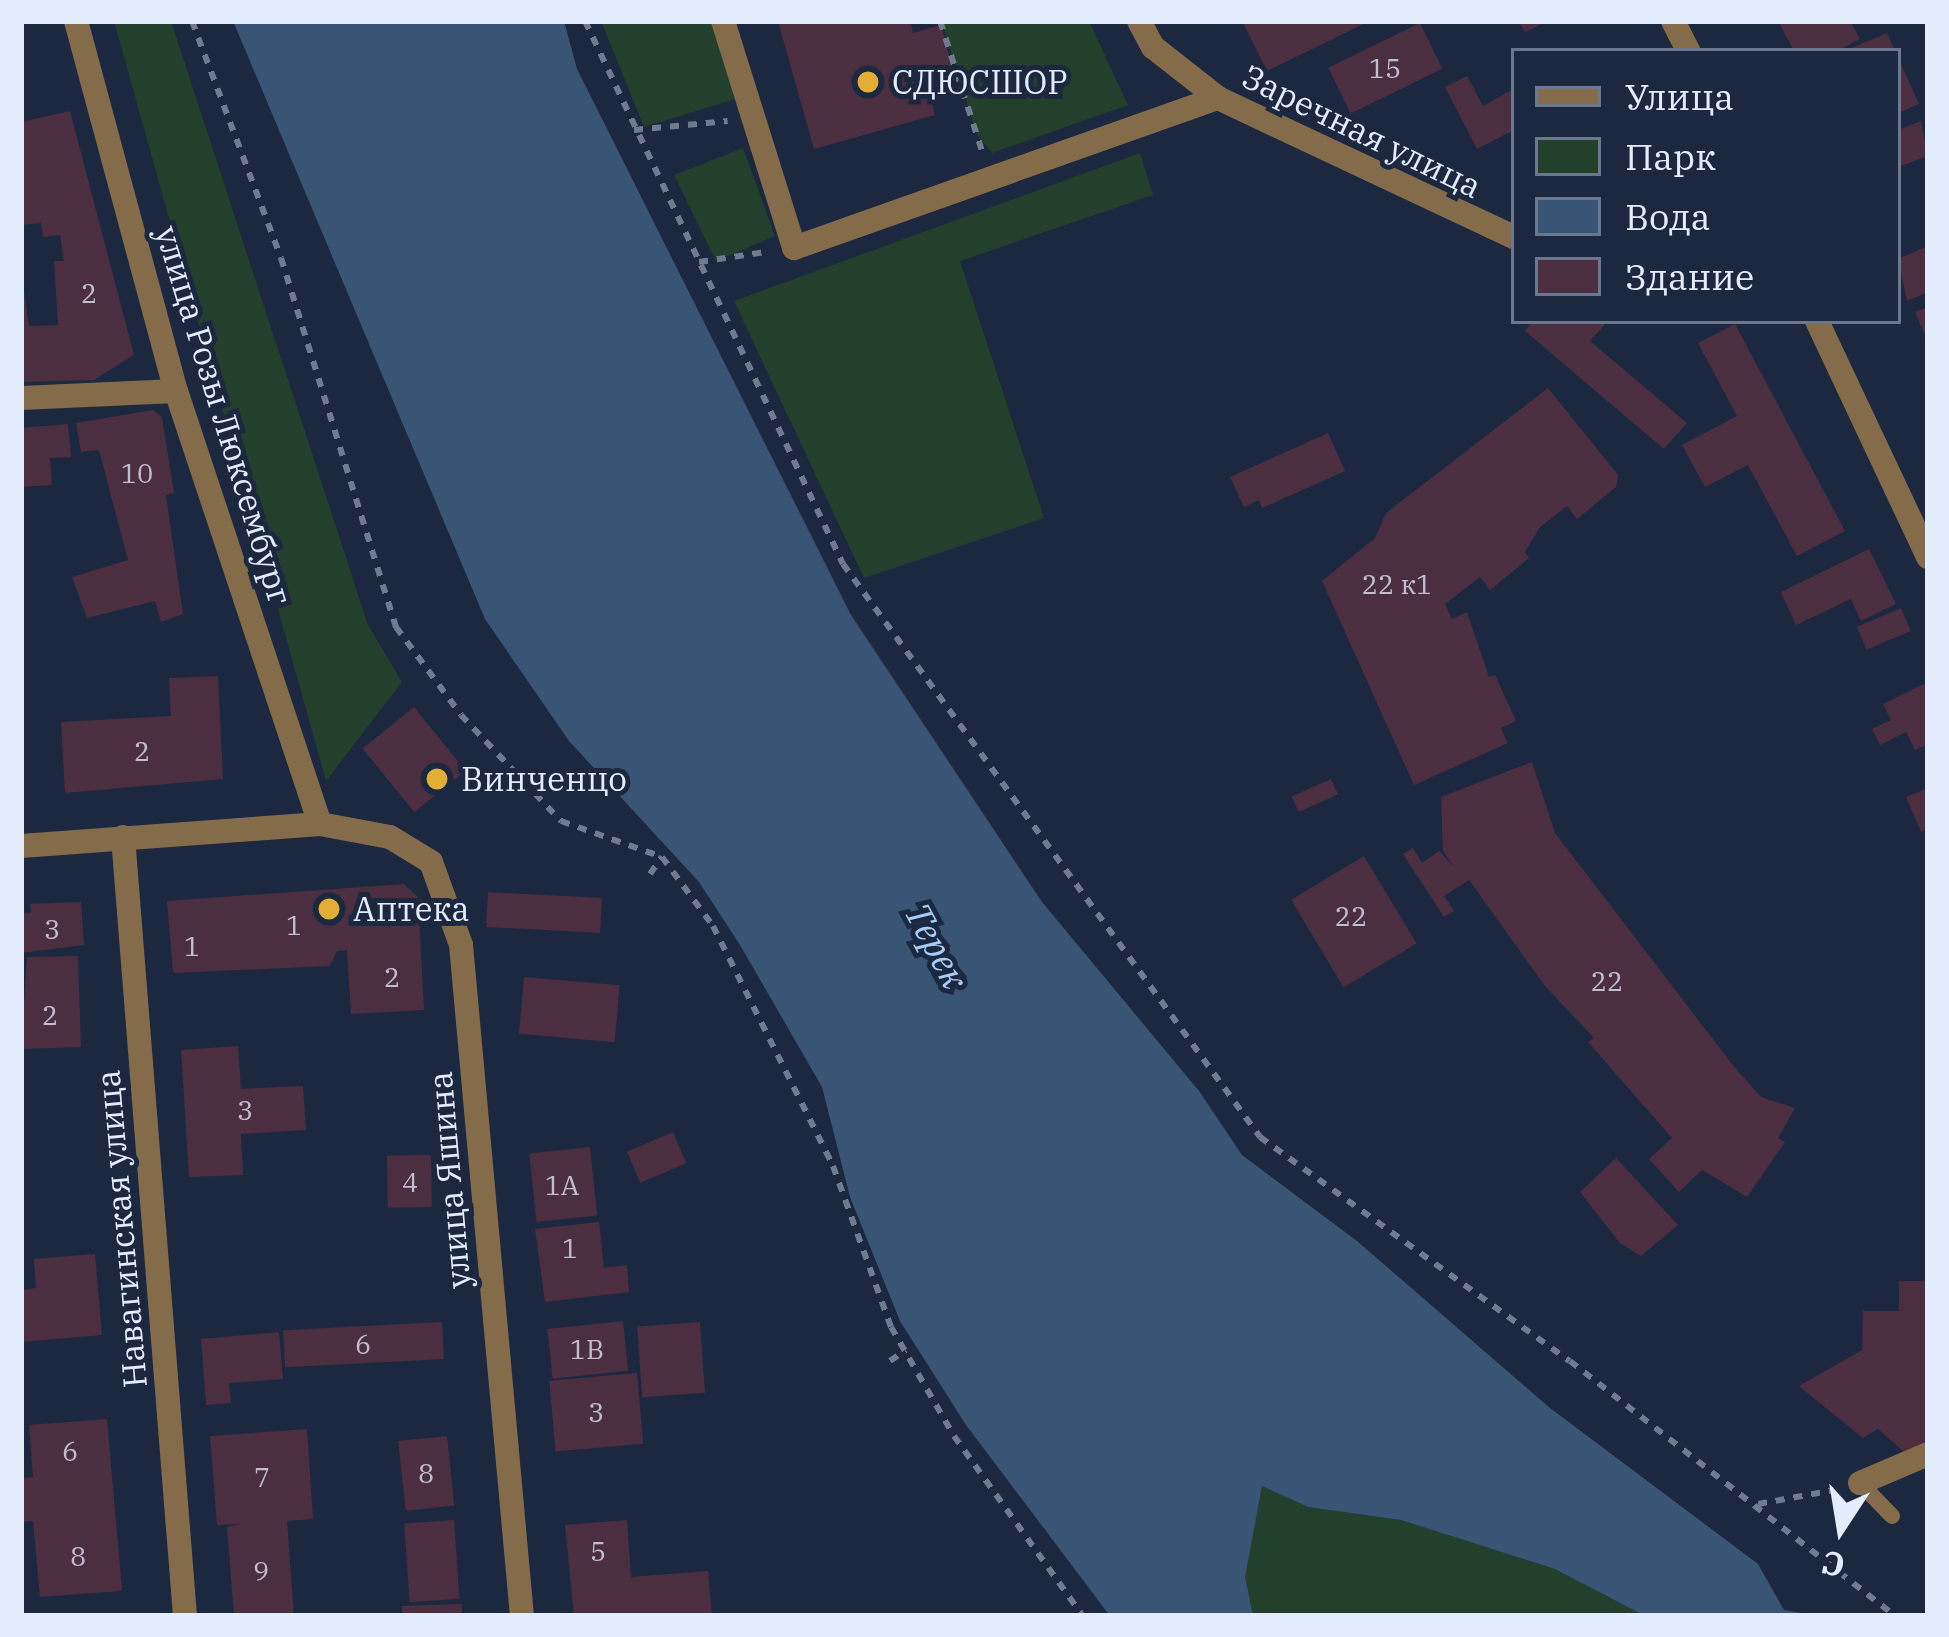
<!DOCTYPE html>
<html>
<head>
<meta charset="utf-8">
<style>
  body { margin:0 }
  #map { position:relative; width:1949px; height:1637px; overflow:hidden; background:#1b2840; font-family:"IBM Plex Serif",serif }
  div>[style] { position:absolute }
  .green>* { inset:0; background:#22402c }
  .water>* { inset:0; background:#395575 }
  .building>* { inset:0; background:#4b2f40; transform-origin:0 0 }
  .path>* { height:6px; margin-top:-3px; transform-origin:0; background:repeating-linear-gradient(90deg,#707b90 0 9px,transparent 0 18px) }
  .lane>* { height:16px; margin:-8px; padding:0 8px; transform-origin:8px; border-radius:8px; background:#846c4b }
  .street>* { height:24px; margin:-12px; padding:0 12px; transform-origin:12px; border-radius:12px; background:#846c4b }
  .dots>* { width:33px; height:33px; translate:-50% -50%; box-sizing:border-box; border:6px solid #1b2840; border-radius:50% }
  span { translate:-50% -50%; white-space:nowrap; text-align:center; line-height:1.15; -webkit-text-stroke:10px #1b2840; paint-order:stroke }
  .number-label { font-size:27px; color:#bebece }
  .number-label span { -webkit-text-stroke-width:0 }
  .poi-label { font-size:33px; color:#e4edfe }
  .left { translate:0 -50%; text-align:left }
  .street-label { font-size:33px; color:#e4edfe }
  .water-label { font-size:36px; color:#a6ccf8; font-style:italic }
  .frame { position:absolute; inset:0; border:24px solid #e4edfe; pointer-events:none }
  .legend { position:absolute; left:1511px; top:48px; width:390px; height:276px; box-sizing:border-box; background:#1b2840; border:3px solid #6b778c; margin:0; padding:15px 21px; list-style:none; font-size:36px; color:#e4edfe }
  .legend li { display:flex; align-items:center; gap:24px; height:60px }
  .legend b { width:60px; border:3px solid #6b778c }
  .north { position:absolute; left:1781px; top:1469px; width:120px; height:120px; -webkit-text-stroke:9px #1b2840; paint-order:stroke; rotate:192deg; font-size:33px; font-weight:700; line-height:48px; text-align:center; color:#e4edfe }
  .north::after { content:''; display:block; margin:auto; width:42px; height:54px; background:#e4edfe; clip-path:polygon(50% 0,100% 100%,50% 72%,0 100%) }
</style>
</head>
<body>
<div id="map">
  <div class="green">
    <i style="clip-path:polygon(114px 21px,171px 21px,368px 625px,402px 682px,326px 781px)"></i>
    <i style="clip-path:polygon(601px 21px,711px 21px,735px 99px,644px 127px)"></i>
    <i style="clip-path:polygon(941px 21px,1089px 21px,1128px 105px,992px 153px,977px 134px)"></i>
    <i style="clip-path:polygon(743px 148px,775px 236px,716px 261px,674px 175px)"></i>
    <i style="clip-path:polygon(1140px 153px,1153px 195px,960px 261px,1044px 518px,864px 578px,734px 301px)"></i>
    <i style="clip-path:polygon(1262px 1486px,1308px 1507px,1401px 1520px,1555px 1569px,1645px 1616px,1253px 1616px,1244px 1577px)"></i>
  </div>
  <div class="water">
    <i style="clip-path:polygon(233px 21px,564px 21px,577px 69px,851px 615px,1042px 902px,1199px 1091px,1242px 1155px,1357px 1241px,1550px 1408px,1758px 1564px,1784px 1610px,1820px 1616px,1645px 1616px,1555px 1569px,1401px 1520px,1308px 1507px,1262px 1486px,1245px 1577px,1253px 1616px,1110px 1616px,966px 1425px,900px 1321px,850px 1197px,822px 1087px,740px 945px,699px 882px,569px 741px,485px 619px)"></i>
  </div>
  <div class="building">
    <i style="clip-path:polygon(778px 21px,910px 21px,913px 33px,941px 25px,955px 78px,927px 85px,935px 115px,814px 149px)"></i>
    <i style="clip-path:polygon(1242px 21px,1370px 21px,1267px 71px)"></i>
    <i style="clip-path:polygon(1519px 21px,1548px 21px,1525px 32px)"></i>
    <i style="clip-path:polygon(1778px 21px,1850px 21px,1860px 39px,1837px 51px,1794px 51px)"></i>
    <i style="left:1420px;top:23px;width:51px;height:102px;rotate:64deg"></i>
    <i style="clip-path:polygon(1887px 33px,1895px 51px,1844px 51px)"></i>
    <i style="clip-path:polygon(1898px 57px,1919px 104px,1898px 113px)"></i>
    <i style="clip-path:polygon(1467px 76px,1483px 106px,1514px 89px,1514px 130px,1477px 149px,1445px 87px)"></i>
    <i style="clip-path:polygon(70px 111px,134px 355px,94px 380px,21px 382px,21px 271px,29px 326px,58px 325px,54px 261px,64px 261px,60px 235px,43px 237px,41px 223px,21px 225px,21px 122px)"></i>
    <i style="clip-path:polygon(1921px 121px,1928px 156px,1898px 167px,1898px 130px)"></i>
    <i style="clip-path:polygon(1928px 246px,1928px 292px,1907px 301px,1898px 259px)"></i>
    <i style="clip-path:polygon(1928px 307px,1928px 342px,1915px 312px)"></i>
    <i style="clip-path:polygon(1533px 321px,1608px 321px,1590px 341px,1687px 423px,1664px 449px,1525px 331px)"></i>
    <i style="clip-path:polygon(1735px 324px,1845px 531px,1797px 556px,1748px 465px,1705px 487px,1682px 445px,1737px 416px,1698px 343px)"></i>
    <i style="clip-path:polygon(1548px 388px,1618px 475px,1616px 487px,1577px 519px,1567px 506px,1540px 527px,1525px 552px,1529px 558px,1490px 590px,1480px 577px,1445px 604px,1452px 619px,1467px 612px,1489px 677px,1495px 675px,1516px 721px,1501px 728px,1508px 743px,1414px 785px,1322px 581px,1375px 538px,1386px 513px)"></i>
    <i style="clip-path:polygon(153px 410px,162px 417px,174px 493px,166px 495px,183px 614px,161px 622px,155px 601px,87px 618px,72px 577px,128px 560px,99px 450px,81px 452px,76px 423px)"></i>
    <i style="clip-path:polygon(68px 424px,71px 457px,50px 458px,52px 485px,21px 487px,21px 428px)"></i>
    <i style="clip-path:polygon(1328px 433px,1345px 471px,1262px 508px,1259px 500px,1244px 507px,1230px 477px)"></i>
    <i style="clip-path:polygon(1869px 549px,1896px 604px,1861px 621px,1851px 599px,1796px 625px,1781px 592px)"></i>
    <i style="left:1901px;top:608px;width:25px;height:48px;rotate:67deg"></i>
    <i style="clip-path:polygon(218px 676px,223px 779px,65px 793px,61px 722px,171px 716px,169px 678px)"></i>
    <i style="clip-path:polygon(1928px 682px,1928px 744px,1915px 750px,1906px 732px,1880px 745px,1872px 729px,1891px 720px,1883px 704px)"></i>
    <i style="left:414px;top:707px;width:82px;height:66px;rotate:51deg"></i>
    <i style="clip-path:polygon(1532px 762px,1555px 833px,1735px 1068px,1761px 1097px,1795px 1108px,1778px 1138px,1785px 1142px,1747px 1197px,1702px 1170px,1679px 1192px,1649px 1159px,1672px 1138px,1588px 1042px,1594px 1038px,1545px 986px,1469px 880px,1444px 896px,1454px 911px,1444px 917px,1403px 854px,1413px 848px,1422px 863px,1439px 851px,1454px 867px,1443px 851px,1441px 797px)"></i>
    <i style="left:1331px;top:779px;width:17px;height:43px;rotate:66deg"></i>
    <i style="clip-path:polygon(1928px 788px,1928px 829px,1921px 832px,1906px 797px)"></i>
    <i style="left:1364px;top:856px;width:102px;height:85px;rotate:59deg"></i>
    <i style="clip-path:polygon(404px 884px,418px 897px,424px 1010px,351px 1014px,347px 950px,337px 951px,330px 966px,173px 973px,167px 901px)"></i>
    <i style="left:488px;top:892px;width:114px;height:35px;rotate:3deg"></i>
    <i style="clip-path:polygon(81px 902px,84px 945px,21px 953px,21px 913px,31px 913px,30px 904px)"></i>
    <i style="clip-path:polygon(78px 956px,81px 1047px,21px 1049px,27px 957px)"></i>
    <i style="left:524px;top:977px;width:96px;height:57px;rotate:5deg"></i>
    <i style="clip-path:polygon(238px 1046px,241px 1089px,303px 1086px,306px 1130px,241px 1134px,243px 1175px,189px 1177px,181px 1050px)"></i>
    <i style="left:673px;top:1132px;width:34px;height:50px;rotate:67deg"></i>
    <i style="left:590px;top:1147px;width:69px;height:61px;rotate:84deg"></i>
    <i style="left:431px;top:1155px;width:52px;height:44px;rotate:89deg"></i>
    <i style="clip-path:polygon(1616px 1158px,1678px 1225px,1641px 1256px,1620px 1243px,1580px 1192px)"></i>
    <i style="clip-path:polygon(599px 1222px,604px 1268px,627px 1265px,629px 1292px,545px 1302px,535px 1229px)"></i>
    <i style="clip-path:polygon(95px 1254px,102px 1335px,21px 1342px,21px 1290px,36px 1288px,34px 1259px)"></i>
    <i style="clip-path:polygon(1899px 1281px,1928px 1281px,1928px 1445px,1909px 1456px,1878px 1429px,1863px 1438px,1799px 1386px,1862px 1350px,1863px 1311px,1899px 1311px)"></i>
    <i style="left:623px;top:1321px;width:50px;height:76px;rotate:84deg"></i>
    <i style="left:442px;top:1322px;width:37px;height:159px;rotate:87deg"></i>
    <i style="left:700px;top:1322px;width:71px;height:63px;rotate:86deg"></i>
    <i style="clip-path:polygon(279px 1332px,283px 1379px,229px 1383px,231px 1403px,206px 1405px,201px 1339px)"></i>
    <i style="left:637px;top:1373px;width:71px;height:88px;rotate:85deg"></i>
    <i style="clip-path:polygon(107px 1419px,122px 1591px,40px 1597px,33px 1521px,21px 1522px,21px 1478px,33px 1477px,29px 1425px)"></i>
    <i style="clip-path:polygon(307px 1429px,313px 1519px,287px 1521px,294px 1616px,234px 1616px,227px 1527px,241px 1524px,217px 1525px,210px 1436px)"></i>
    <i style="left:447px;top:1436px;width:70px;height:49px;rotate:84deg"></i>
    <i style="left:454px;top:1520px;width:79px;height:50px;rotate:86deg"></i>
    <i style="clip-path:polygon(627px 1520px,631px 1577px,708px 1571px,712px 1616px,574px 1616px,565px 1525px)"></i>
    <i style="clip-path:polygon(462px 1604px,462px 1616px,402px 1616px,402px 1606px)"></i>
  </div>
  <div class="path">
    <i style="left:192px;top:21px;width:253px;rotate:69.4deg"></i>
    <i style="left:281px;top:258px;width:387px;rotate:72.7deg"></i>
    <i style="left:396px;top:627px;width:109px;rotate:53.5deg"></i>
    <i style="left:461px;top:715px;width:146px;rotate:46.7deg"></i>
    <i style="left:561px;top:821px;width:107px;rotate:19.6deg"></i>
    <i style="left:662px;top:857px;width:86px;rotate:53.5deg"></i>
    <i style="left:713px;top:926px;width:268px;rotate:63.4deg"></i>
    <i style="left:833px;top:1166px;width:171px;rotate:70.2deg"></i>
    <i style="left:891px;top:1327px;width:126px;rotate:60deg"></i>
    <i style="left:954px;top:1436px;width:221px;rotate:54.4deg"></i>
    <i style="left:585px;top:21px;width:601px;rotate:64.59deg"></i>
    <i style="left:843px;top:564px;width:709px;rotate:53.95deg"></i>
    <i style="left:1260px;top:1137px;width:382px;rotate:35.9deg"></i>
    <i style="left:1570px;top:1361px;width:413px;rotate:38.1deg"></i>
    <i style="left:940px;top:21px;width:137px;rotate:72.1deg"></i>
    <i style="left:634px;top:130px;width:94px;rotate:-5.5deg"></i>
    <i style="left:699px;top:262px;width:68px;rotate:-8.5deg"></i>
    <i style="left:650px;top:874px;width:21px;rotate:-55deg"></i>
    <i style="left:890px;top:1361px;width:19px;rotate:-35deg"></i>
    <i style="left:1758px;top:1504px;width:77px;rotate:-10.4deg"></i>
  </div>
  <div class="lane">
    <i style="left:1860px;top:1483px;width:46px;rotate:45.9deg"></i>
  </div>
  <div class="street">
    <i style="left:76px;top:21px;width:383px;rotate:74.9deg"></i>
    <i style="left:176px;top:391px;width:456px;rotate:71.6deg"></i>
    <i style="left:723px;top:21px;width:238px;rotate:72.6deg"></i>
    <i style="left:794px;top:248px;width:450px;rotate:-19.5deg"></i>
    <i style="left:1139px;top:21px;width:30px;rotate:62deg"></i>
    <i style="left:1153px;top:47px;width:83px;rotate:38.1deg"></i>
    <i style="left:1218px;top:98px;width:327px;rotate:25.2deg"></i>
    <i style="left:1673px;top:21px;width:34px;rotate:63deg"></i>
    <i style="left:1817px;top:321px;width:261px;rotate:64.8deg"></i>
    <i style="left:21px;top:398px;width:155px;rotate:-2.6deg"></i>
    <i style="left:123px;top:837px;width:781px;rotate:85.45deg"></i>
    <i style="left:21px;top:846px;width:300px;rotate:-4.2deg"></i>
    <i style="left:320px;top:824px;width:71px;rotate:10.5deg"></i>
    <i style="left:390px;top:837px;width:48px;rotate:31.4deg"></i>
    <i style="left:431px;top:862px;width:88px;rotate:70.1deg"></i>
    <i style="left:461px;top:945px;width:674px;rotate:84.81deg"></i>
    <i style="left:1860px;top:1483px;width:74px;rotate:-23.1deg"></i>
  </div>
  <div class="dots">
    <i style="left:868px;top:82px;background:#e3ae35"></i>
    <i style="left:437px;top:779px;background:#e3ae35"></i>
    <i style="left:329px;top:909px;background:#e3ae35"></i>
  </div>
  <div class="number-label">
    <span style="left:1385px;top:68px">15</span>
    <span style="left:89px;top:293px">2</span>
    <span style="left:137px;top:473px">10</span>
    <span style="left:1397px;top:584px">22 к1</span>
    <span style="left:142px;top:751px">2</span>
    <span style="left:1351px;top:916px">22</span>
    <span style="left:294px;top:925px">1</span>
    <span style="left:52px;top:929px">3</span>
    <span style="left:192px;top:946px">1</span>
    <span style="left:392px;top:977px">2</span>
    <span style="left:1607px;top:981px">22</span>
    <span style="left:50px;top:1015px">2</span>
    <span style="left:245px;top:1110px">3</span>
    <span style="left:410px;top:1182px">4</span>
    <span style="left:562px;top:1185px">1А</span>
    <span style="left:570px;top:1248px">1</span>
    <span style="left:363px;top:1344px">6</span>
    <span style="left:587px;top:1349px">1В</span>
    <span style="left:596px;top:1412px">3</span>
    <span style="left:70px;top:1451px">6</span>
    <span style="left:426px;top:1473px">8</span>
    <span style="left:262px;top:1477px">7</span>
    <span style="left:598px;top:1551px">5</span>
    <span style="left:78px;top:1556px">8</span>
    <span style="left:261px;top:1571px">9</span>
  </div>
  <div class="poi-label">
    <span class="left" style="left:892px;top:82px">СДЮСШОР</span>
    <span class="left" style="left:461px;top:779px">Винченцо</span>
    <span class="left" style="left:353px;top:909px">Аптека</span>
  </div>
  <div class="street-label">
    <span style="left:1362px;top:131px;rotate:26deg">Заречная улица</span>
    <span style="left:224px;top:415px;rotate:73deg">улица Розы Люксембург</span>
    <span style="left:449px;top:1180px;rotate:-95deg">улица Яшина</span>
    <span style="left:121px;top:1229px;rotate:-95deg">Навагинская улица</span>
  </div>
  <div class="water-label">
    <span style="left:937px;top:946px;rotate:62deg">Терек</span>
  </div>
  <div class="frame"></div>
  <ul class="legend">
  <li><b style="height:15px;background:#846c4b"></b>Улица</li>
  <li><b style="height:33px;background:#22402c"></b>Парк</li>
  <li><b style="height:33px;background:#395575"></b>Вода</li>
  <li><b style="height:33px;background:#4b2f40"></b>Здание</li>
  </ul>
  <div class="north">С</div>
</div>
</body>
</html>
